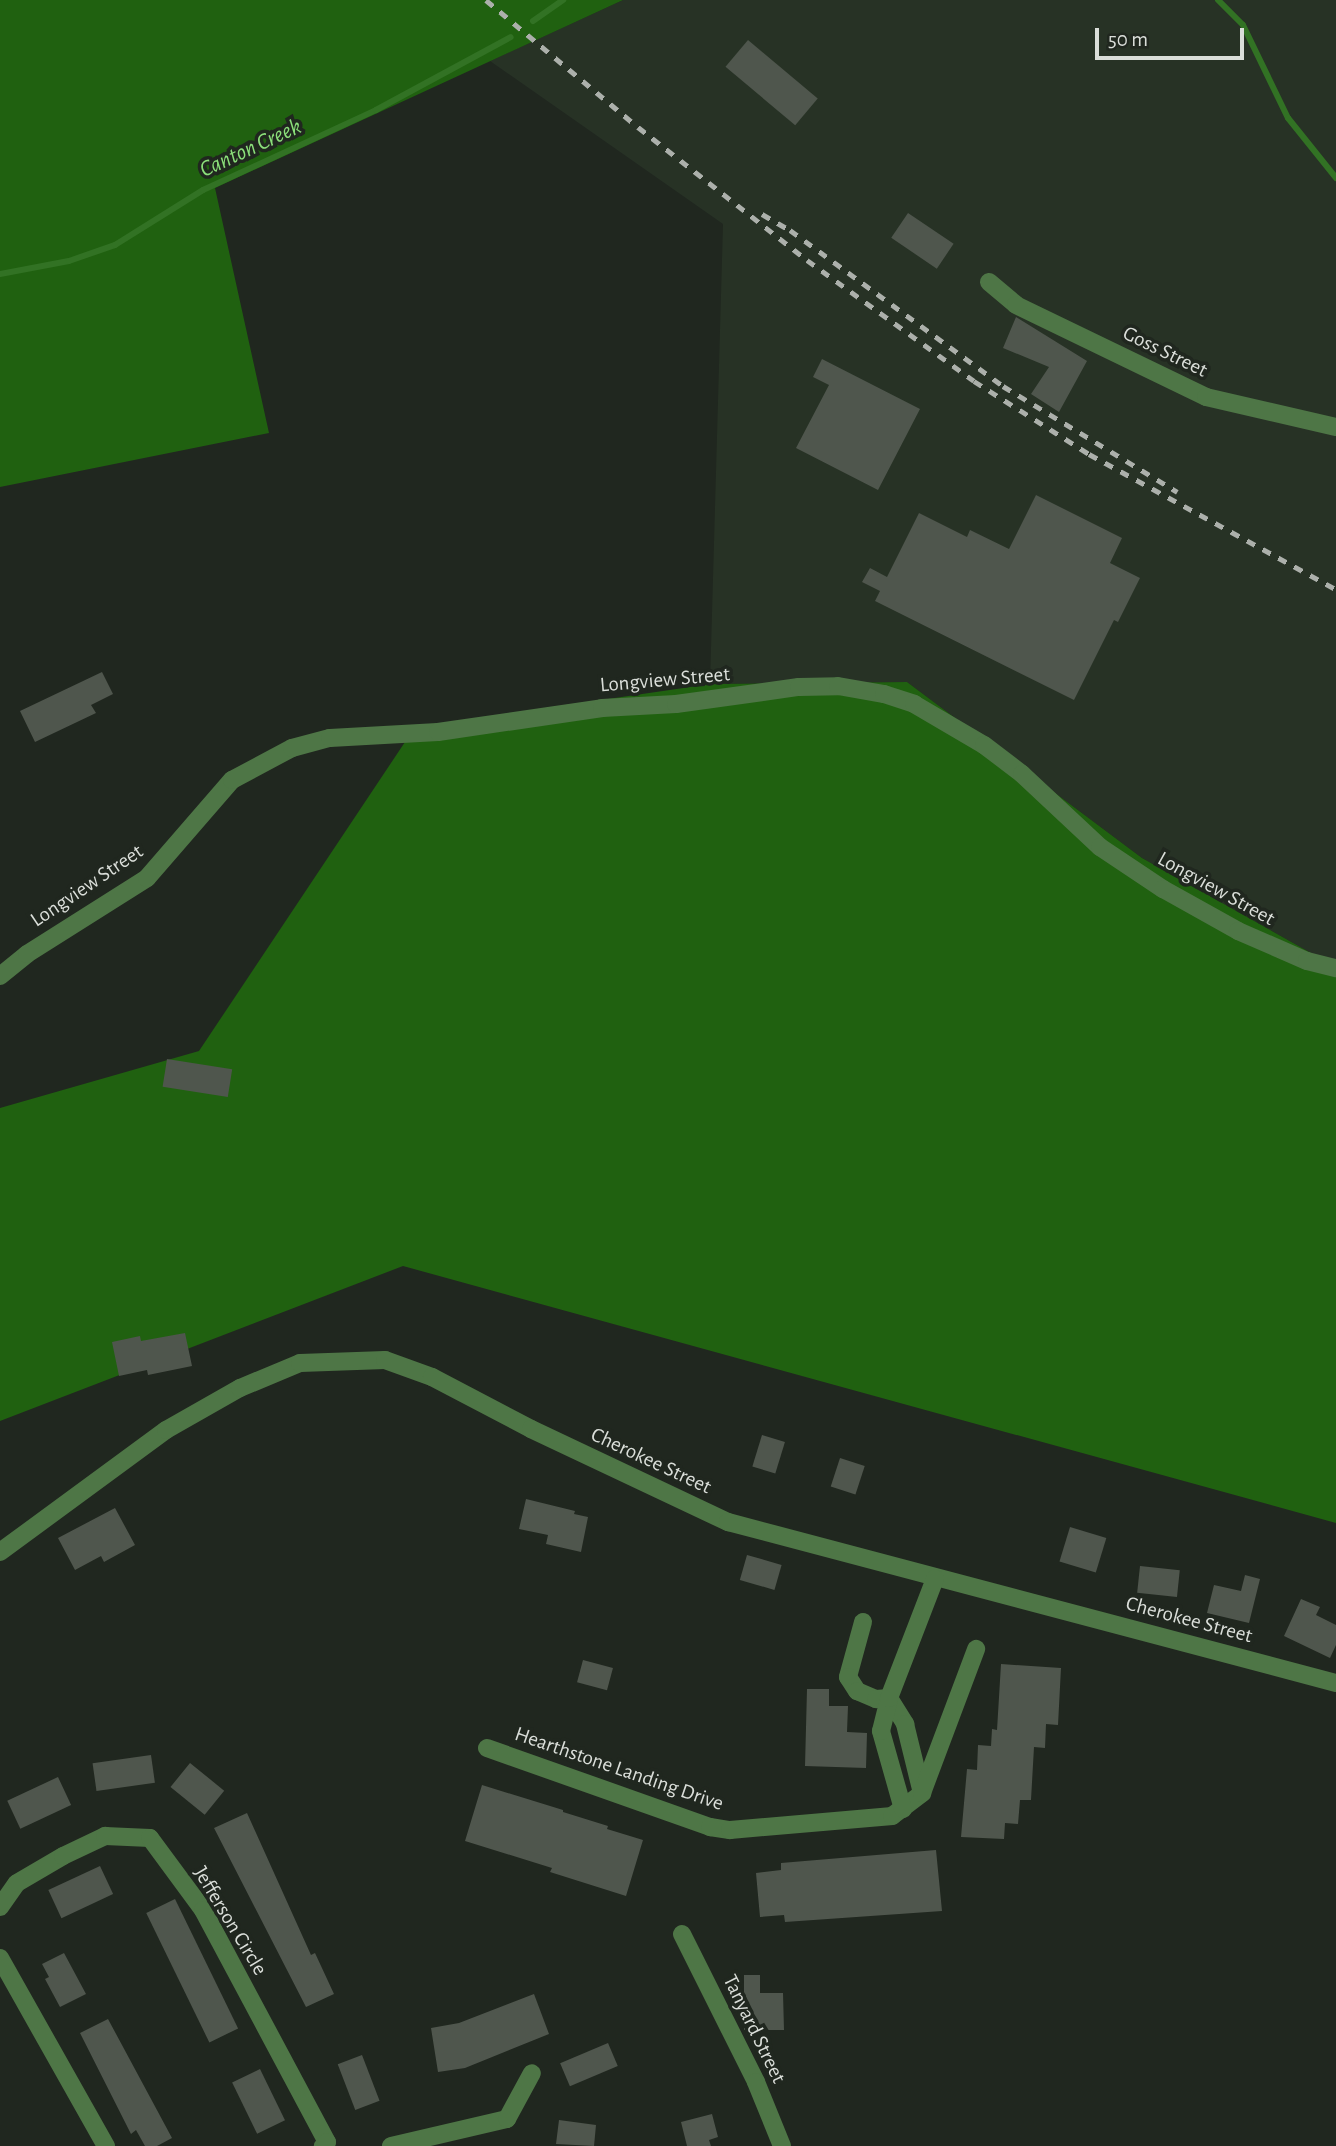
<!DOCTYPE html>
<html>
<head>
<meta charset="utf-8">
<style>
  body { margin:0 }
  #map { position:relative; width:1336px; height:2146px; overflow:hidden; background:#20271f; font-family:"Alegreya Sans",sans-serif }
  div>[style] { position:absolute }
  .built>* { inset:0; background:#273225 }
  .forest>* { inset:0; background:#206110 }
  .stream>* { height:6px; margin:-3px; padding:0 3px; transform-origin:3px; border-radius:3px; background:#327224 }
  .building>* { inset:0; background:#4f564d; transform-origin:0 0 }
  .minor>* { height:18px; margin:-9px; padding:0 9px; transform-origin:9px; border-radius:9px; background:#4e7646 }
  .rail>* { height:5px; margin-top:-2.5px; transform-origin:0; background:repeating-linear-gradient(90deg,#acb0ab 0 9px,transparent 0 18px) }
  span { translate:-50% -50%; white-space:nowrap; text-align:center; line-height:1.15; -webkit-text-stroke:7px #20271f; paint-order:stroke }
  .street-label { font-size:21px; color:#daded9 }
  .water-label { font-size:23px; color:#8bdf7a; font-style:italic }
  .scale { position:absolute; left:1095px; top:28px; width:149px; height:32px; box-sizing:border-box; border:4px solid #daded9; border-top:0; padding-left:9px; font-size:21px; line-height:24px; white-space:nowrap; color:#daded9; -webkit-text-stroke:5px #20271f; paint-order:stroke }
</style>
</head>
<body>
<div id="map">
  <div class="built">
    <i style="clip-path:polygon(623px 0,1336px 0,1336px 962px,1327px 962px,1142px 858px,907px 682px,710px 684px,723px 224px,490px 61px)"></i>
  </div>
  <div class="forest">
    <i style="clip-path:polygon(0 0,623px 0,215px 188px,269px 433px,0 487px)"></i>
    <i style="clip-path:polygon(907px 682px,1142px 858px,1327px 962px,1336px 962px,1336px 1523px,403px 1266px,0 1421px,0 1108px,199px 1051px,415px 727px,711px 684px)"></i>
  </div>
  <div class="stream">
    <i style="left:1218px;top:0;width:35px;rotate:45deg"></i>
    <i style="left:1243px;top:25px;width:103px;rotate:64.2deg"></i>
    <i style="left:1288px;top:118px;width:77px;rotate:51.3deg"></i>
    <i style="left:533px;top:21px;width:37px;rotate:-35deg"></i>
    <i style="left:0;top:274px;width:70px;rotate:-10.7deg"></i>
    <i style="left:69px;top:261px;width:49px;rotate:-19.2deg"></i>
    <i style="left:115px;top:245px;width:104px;rotate:-32deg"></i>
    <i style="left:203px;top:190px;width:191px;rotate:-24.8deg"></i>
    <i style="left:376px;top:110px;width:153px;rotate:-28.4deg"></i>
  </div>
  <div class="building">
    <i style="left:748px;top:40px;width:91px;height:35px;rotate:40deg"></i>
    <i style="left:908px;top:213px;width:55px;height:30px;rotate:34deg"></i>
    <i style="clip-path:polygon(1016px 317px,1087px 361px,1059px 412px,1031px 394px,1049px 367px,1003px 348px)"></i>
    <i style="clip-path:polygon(822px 359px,920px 409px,878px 490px,796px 448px,829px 385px,813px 377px)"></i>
    <i style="clip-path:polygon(1036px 495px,1122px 538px,1110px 563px,1140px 578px,1118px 622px,1114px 620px,1074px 700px,875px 601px,880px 591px,862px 582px,870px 568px,887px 577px,919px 513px,967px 537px,970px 530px,1009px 549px)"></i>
    <i style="clip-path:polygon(102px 672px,113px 694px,91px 705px,96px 713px,35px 742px,20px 711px)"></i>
    <i style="left:167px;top:1059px;width:66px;height:28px;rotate:9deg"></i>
    <i style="clip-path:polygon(185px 1333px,192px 1366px,148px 1375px,147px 1370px,119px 1376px,112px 1342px,140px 1336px,141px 1341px)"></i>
    <i style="left:762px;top:1435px;width:24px;height:33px;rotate:17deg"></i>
    <i style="left:840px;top:1458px;width:26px;height:30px;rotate:18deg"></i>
    <i style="clip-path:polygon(526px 1499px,575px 1511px,574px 1514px,588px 1517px,581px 1552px,546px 1544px,548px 1535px,519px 1529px)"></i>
    <i style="clip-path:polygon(115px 1508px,135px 1545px,104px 1562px,101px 1556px,75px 1570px,58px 1538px)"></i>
    <i style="left:1070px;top:1527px;width:38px;height:36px;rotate:17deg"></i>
    <i style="left:747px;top:1555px;width:36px;height:26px;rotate:16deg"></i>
    <i style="left:1140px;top:1566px;width:40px;height:27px;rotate:6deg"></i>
    <i style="clip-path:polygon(1245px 1575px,1260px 1579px,1249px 1623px,1207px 1613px,1214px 1585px,1241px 1591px)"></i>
    <i style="clip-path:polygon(1301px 1599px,1320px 1607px,1316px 1615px,1336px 1625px,1336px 1645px,1330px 1658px,1284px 1636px)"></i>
    <i style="left:583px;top:1660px;width:31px;height:23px;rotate:15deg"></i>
    <i style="clip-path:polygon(1001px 1664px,1061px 1668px,1058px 1725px,1046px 1724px,1045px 1748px,1034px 1747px,1031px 1800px,1020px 1800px,1018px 1824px,1005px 1823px,1004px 1839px,961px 1837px,967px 1769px,977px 1770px,978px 1745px,991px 1746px,992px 1729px,997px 1730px)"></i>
    <i style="clip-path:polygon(807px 1689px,829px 1689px,829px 1706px,848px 1706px,847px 1732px,867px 1733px,866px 1768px,805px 1766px)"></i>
    <i style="left:151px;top:1755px;width:28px;height:59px;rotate:82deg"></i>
    <i style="left:190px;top:1763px;width:44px;height:31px;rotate:39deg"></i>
    <i style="left:58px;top:1777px;width:31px;height:56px;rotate:65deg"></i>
    <i style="clip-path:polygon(482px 1785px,563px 1810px,563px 1812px,608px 1826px,607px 1829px,643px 1840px,626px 1896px,550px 1872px,552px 1868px,465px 1841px)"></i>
    <i style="clip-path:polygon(247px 1813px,311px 1955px,315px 1953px,334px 1994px,306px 2007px,214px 1828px)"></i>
    <i style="clip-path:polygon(936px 1850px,942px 1911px,785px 1922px,784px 1915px,760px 1917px,756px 1873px,781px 1870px,781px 1863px)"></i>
    <i style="left:100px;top:1866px;width:31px;height:57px;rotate:65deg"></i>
    <i style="left:175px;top:1899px;width:144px;height:32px;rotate:64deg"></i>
    <i style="clip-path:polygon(64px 1953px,86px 1994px,60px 2007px,45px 1979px,49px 1977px,42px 1964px)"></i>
    <i style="clip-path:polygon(744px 1975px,760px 1975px,760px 1993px,783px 1993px,784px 2030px,744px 2030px)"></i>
    <i style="clip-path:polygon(534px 1994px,549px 2034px,465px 2068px,438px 2072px,431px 2028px,459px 2023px)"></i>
    <i style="clip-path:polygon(108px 2019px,172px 2138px,157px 2146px,145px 2146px,136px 2130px,131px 2134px,80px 2033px)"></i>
    <i style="left:608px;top:2043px;width:25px;height:52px;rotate:67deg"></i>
    <i style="left:362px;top:2055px;width:49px;height:26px;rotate:69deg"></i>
    <i style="left:260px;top:2069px;width:57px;height:31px;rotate:64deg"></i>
    <i style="clip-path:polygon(712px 2114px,718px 2137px,709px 2140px,711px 2146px,687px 2146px,681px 2122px)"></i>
    <i style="clip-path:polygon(559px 2120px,596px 2125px,594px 2146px,556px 2144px)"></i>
  </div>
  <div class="minor">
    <i style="left:989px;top:282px;width:35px;rotate:40deg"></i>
    <i style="left:1016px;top:305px;width:211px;rotate:25.8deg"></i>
    <i style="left:1206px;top:397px;width:133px;rotate:13deg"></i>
    <i style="left:0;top:976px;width:35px;rotate:-39deg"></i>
    <i style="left:27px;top:954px;width:142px;rotate:-32.3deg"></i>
    <i style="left:147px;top:878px;width:130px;rotate:-49.1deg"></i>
    <i style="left:232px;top:780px;width:68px;rotate:-28.1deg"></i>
    <i style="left:292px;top:748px;width:39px;rotate:-15deg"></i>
    <i style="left:330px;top:738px;width:108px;rotate:-3.2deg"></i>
    <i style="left:438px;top:732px;width:166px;rotate:-8.3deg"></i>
    <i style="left:602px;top:708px;width:74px;rotate:-3.1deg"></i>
    <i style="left:676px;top:704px;width:124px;rotate:-7.9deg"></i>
    <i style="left:799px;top:687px;width:39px;rotate:-1deg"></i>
    <i style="left:838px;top:686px;width:47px;rotate:9.9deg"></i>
    <i style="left:884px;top:694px;width:32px;rotate:18deg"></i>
    <i style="left:914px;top:704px;width:81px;rotate:30.4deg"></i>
    <i style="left:984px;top:745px;width:48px;rotate:37.3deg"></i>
    <i style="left:1022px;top:774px;width:107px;rotate:43.1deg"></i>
    <i style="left:1100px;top:847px;width:76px;rotate:33.7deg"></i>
    <i style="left:1163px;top:889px;width:86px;rotate:29.2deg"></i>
    <i style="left:1238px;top:931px;width:75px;rotate:23.5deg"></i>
    <i style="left:1307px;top:961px;width:30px;rotate:14deg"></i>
    <i style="left:0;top:1552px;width:206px;rotate:-36.3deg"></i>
    <i style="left:166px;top:1430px;width:85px;rotate:-29.6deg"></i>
    <i style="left:240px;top:1388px;width:65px;rotate:-22.6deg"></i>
    <i style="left:300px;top:1363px;width:85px;rotate:-2deg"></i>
    <i style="left:385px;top:1360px;width:50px;rotate:19.9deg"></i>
    <i style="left:432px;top:1377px;width:112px;rotate:27.7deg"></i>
    <i style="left:531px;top:1429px;width:218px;rotate:25.3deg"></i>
    <i style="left:728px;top:1522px;width:629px;rotate:14.83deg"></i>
    <i style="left:863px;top:1622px;width:57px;rotate:105.3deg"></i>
    <i style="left:848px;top:1677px;width:17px;rotate:57deg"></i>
    <i style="left:857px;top:1691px;width:21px;rotate:23deg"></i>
    <i style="left:876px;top:1699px;width:13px;rotate:-4deg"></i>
    <i style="left:889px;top:1698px;width:31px;rotate:58deg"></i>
    <i style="left:905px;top:1724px;width:71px;rotate:76.2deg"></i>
    <i style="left:487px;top:1748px;width:237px;rotate:19.5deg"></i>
    <i style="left:710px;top:1827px;width:20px;rotate:9deg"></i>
    <i style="left:730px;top:1830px;width:163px;rotate:-4.9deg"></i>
    <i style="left:892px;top:1816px;width:38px;rotate:-37deg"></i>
    <i style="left:922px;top:1793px;width:154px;rotate:-69.4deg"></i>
    <i style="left:903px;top:1809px;width:81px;rotate:-105.8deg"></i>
    <i style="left:881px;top:1731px;width:34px;rotate:-76deg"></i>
    <i style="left:889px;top:1698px;width:128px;rotate:-68.9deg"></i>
    <i style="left:0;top:1907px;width:29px;rotate:-55deg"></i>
    <i style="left:17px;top:1883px;width:53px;rotate:-30.4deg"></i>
    <i style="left:63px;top:1856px;width:47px;rotate:-25.5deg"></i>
    <i style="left:105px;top:1836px;width:45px;rotate:2.5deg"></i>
    <i style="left:150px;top:1838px;width:89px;rotate:53.6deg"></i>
    <i style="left:203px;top:1910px;width:263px;rotate:61.9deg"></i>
    <i style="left:327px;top:2142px;width:6px;rotate:135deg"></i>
    <i style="left:682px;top:1934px;width:165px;rotate:63.4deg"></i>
    <i style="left:756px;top:2082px;width:69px;rotate:67.9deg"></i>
    <i style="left:0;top:1958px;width:216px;rotate:60.6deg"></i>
    <i style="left:391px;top:2146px;width:119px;rotate:-13.1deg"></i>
    <i style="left:507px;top:2119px;width:52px;rotate:-61.5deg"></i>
  </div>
  <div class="rail">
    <i style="left:486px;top:0;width:198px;rotate:39.9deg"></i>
    <i style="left:638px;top:127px;width:215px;rotate:38.2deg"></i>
    <i style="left:807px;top:260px;width:206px;rotate:35.9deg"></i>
    <i style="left:974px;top:381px;width:136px;rotate:32.4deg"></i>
    <i style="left:1089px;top:454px;width:281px;rotate:28.7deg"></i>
    <i style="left:762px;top:214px;width:32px;rotate:30deg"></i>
    <i style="left:790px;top:230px;width:264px;rotate:36.2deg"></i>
    <i style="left:1003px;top:386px;width:204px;rotate:31.3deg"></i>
  </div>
  <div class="street-label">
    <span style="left:1165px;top:352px;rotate:26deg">Goss Street</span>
    <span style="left:665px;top:680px;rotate:-5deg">Longview Street</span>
    <span style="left:87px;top:886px;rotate:-34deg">Longview Street</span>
    <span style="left:1216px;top:889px;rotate:29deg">Longview Street</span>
    <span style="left:651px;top:1461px;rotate:25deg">Cherokee Street</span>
    <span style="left:1189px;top:1620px;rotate:15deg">Cherokee Street</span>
    <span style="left:619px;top:1769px;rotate:19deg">Hearthstone Landing Drive</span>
    <span style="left:230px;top:1921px;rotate:59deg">Jefferson Circle</span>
    <span style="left:754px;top:2029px;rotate:64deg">Tanyard Street</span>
  </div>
  <div class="water-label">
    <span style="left:251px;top:149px;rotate:-25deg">Canton Creek</span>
  </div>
  <div class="scale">50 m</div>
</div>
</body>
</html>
